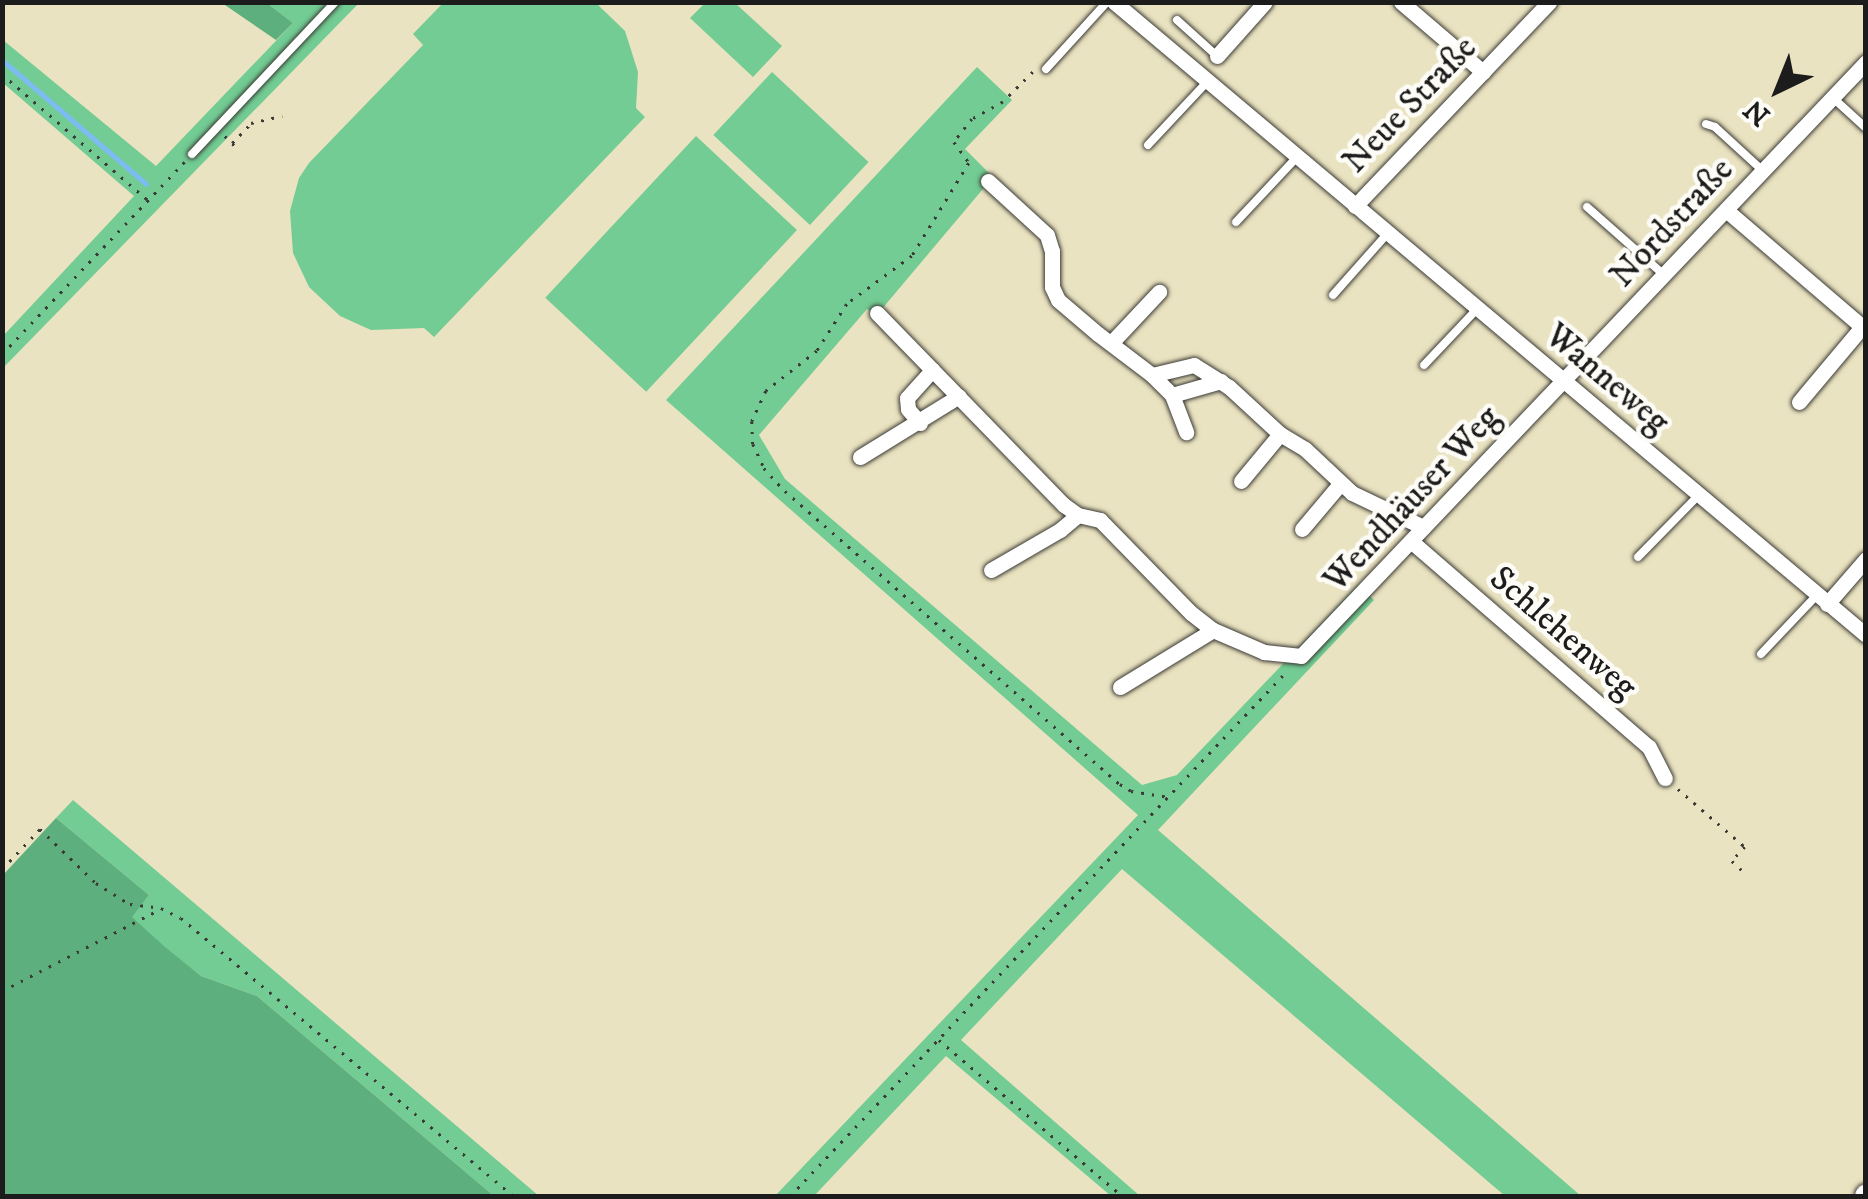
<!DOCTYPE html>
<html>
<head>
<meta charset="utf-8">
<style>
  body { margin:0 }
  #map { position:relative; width:1868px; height:1199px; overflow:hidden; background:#eae3c1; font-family:"IM FELL DW Pica",serif }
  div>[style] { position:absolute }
  .green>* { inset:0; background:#72cc93; transform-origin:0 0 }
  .forest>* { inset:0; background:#5db07d }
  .stream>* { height:5px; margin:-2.5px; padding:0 2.5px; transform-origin:2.5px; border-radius:2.5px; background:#7dbcf1 }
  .path>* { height:2.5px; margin-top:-1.25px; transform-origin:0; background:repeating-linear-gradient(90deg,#3b3a35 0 2.5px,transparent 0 10.5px) }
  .roads { filter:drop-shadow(0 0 2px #3b3a35) drop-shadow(0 0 2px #3b3a35) }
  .service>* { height:8px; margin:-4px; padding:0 4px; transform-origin:4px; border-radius:4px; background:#fff }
  .minor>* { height:15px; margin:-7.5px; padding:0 7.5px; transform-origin:7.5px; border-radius:7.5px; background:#fff }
  .tertiary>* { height:20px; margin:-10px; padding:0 10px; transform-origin:10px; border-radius:10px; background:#fff }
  span { translate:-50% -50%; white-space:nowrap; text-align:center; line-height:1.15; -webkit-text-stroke:9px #fdfcf7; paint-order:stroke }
  .street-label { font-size:35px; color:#1c1c1c }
  .frame { position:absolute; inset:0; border:5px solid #1c1c1c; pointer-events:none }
  .north { position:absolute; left:1728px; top:40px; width:100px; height:100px; -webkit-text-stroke:8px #fdfcf7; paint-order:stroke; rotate:223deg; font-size:28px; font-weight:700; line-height:40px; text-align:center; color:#1c1c1c }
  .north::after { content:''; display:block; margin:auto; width:35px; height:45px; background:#1c1c1c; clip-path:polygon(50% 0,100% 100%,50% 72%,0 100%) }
</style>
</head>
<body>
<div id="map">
  <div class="green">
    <i style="clip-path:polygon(267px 3px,359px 3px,3px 368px,3px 336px,134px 196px,3px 83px,3px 40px,156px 166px,293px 23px)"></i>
    <i style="clip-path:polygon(443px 3px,596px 3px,625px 31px,638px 72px,636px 108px,645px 117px,434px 337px,424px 328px,371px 330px,340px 316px,309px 287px,293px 253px,290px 211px,299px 178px,309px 163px,423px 45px,413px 34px)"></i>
    <i style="clip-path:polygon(705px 3px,735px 3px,782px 46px,753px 77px,690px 18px)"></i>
    <i style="clip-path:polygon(977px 67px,1012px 100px,965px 149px,993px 177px,876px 316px,867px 309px,759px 435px,785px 479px,1142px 785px,1177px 775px,1358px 585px,1374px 600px,1158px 830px,1581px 1196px,1505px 1196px,1122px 869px,961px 1040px,1140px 1196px,1111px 1196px,946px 1056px,814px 1196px,775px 1196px,1138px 815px,666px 400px)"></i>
    <i style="left:772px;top:72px;width:132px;height:86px;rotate:43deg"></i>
    <i style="left:696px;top:136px;width:138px;height:221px;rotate:43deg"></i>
    <i style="clip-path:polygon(73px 800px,539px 1196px,494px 1196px,257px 996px,201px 976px,165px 948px,131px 917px,149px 895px,56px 818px)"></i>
  </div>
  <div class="forest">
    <i style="clip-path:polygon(222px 3px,267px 3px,293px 23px,276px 40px)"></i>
    <i style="clip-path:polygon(56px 818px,149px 895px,132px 917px,165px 947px,201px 976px,257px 996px,494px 1196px,3px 1196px,3px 875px)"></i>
  </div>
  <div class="stream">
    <i style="left:2px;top:60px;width:190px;rotate:40.7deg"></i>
  </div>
  <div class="path">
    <i style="left:1033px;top:72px;width:42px;rotate:135deg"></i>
    <i style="left:1003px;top:102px;width:35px;rotate:151deg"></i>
    <i style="left:972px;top:119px;width:29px;rotate:128deg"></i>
    <i style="left:954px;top:142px;width:26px;rotate:54deg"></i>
    <i style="left:969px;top:163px;width:109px;rotate:121.5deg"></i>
    <i style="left:912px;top:256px;width:81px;rotate:143.6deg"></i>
    <i style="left:847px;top:304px;width:56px;rotate:122.6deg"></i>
    <i style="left:817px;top:351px;width:65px;rotate:141.9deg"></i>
    <i style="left:766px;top:391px;width:33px;rotate:115deg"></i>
    <i style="left:752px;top:421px;width:23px;rotate:88deg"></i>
    <i style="left:753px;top:444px;width:26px;rotate:65deg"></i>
    <i style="left:764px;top:468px;width:31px;rotate:48deg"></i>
    <i style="left:785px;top:491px;width:445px;rotate:41.2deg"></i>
    <i style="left:1120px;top:784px;width:13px;rotate:32deg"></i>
    <i style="left:1131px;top:791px;width:37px;rotate:9deg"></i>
    <i style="left:2px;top:74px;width:193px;rotate:40.8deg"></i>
    <i style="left:225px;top:136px;width:17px;rotate:45deg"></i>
    <i style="left:232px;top:143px;width:28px;rotate:-46deg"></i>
    <i style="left:251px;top:123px;width:32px;rotate:-13deg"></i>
    <i style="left:2px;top:354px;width:265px;rotate:-46.5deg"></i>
    <i style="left:1678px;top:789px;width:89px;rotate:40.9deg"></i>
    <i style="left:1745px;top:847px;width:19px;rotate:133deg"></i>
    <i style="left:1732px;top:861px;width:16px;rotate:43deg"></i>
    <i style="left:2px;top:869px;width:55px;rotate:-46.5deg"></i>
    <i style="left:40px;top:829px;width:78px;rotate:44deg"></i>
    <i style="left:96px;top:883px;width:40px;rotate:32deg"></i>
    <i style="left:130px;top:904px;width:31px;rotate:7deg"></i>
    <i style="left:161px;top:908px;width:22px;rotate:27deg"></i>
    <i style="left:181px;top:918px;width:433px;rotate:39.9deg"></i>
    <i style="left:2px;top:991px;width:178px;rotate:-27.4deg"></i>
    <i style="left:939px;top:1040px;width:240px;rotate:40.4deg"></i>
    <i style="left:790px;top:1196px;width:722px;rotate:-46.57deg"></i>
  </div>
  <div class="roads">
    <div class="service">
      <i style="left:1177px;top:20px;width:54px;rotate:42deg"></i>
      <i style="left:1046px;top:69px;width:91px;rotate:-47.7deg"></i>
      <i style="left:1832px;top:97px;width:46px;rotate:42.4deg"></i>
      <i style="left:1706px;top:124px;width:9px;rotate:18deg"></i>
      <i style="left:1715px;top:127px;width:65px;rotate:42.5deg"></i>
      <i style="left:1148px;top:145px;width:86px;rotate:-46.9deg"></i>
      <i style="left:192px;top:154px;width:209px;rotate:-46.7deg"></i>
      <i style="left:1587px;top:207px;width:103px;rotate:41.4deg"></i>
      <i style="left:1236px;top:222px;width:89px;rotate:-46.8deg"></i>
      <i style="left:1333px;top:295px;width:83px;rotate:-48.4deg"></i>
      <i style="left:1424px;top:365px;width:77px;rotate:-46.6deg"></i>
      <i style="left:1638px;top:557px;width:86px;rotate:-45.5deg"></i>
      <i style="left:1761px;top:654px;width:81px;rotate:-46.5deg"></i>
    </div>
    <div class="minor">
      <i style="left:1114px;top:2px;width:983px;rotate:40.09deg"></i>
      <i style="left:1401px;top:2px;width:108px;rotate:40.5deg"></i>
      <i style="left:1217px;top:56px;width:72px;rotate:-48.4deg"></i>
      <i style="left:988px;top:181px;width:80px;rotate:42.5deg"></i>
      <i style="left:1047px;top:235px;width:17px;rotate:73deg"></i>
      <i style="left:1052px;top:251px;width:36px;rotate:90deg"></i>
      <i style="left:1052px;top:287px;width:14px;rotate:65deg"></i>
      <i style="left:1058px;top:300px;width:52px;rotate:40.4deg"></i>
      <i style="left:1098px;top:334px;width:68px;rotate:37.2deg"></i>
      <i style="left:1152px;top:375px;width:43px;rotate:-13.4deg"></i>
      <i style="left:1194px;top:365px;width:41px;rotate:32.2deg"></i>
      <i style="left:1229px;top:387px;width:69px;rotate:42.7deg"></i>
      <i style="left:1280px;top:434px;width:29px;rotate:31deg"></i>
      <i style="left:1305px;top:449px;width:64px;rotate:43.1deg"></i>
      <i style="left:1352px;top:493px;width:79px;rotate:25.6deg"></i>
      <i style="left:1355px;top:206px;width:282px;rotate:-46.4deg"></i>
      <i style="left:1726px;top:210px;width:184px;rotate:40.6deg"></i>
      <i style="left:877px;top:313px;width:268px;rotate:45.8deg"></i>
      <i style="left:1064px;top:505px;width:17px;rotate:36deg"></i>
      <i style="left:1078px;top:515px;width:23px;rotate:13deg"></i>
      <i style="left:1100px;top:520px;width:130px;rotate:45.6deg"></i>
      <i style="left:1191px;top:613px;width:28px;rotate:38deg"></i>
      <i style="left:1213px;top:630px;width:56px;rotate:23.3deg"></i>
      <i style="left:1264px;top:652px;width:37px;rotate:6deg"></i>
      <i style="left:1301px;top:656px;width:820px;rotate:-46.43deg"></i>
      <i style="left:1112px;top:342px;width:69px;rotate:-46.8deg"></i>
      <i style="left:1152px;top:375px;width:28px;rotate:45deg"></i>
      <i style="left:1172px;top:395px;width:51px;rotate:-15.9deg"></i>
      <i style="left:1172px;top:395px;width:40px;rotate:69deg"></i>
      <i style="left:1799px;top:402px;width:98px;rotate:-50deg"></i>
      <i style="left:920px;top:423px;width:18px;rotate:-131deg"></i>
      <i style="left:908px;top:409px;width:11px;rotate:-95deg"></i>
      <i style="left:907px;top:398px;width:38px;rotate:-48deg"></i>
      <i style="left:860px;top:457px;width:116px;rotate:-31.6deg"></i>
      <i style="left:1241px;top:481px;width:61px;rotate:-50.3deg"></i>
      <i style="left:1302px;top:529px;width:59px;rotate:-49.8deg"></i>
      <i style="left:1412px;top:542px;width:313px;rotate:40.9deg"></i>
      <i style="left:1649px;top:747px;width:35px;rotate:63deg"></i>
      <i style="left:991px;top:570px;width:80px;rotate:-30.1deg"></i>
      <i style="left:1060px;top:530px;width:23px;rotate:-40deg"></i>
      <i style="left:1827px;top:604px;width:60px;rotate:-49.1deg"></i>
      <i style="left:1120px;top:687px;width:109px;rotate:-31.5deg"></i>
    </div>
    <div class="tertiary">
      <i style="left:1865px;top:1196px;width:2px;rotate:-63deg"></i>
    </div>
  </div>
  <div class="street-label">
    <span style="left:1410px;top:105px;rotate:-46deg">Neue Straße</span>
    <span style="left:1672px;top:223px;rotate:-47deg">Nordstraße</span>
    <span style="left:1607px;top:379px;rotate:40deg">Wanneweg</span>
    <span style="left:1412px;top:499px;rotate:-47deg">Wendhäuser Weg</span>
    <span style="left:1563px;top:633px;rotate:41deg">Schlehenweg</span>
  </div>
  <div class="frame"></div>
  <div class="north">N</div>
</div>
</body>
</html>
